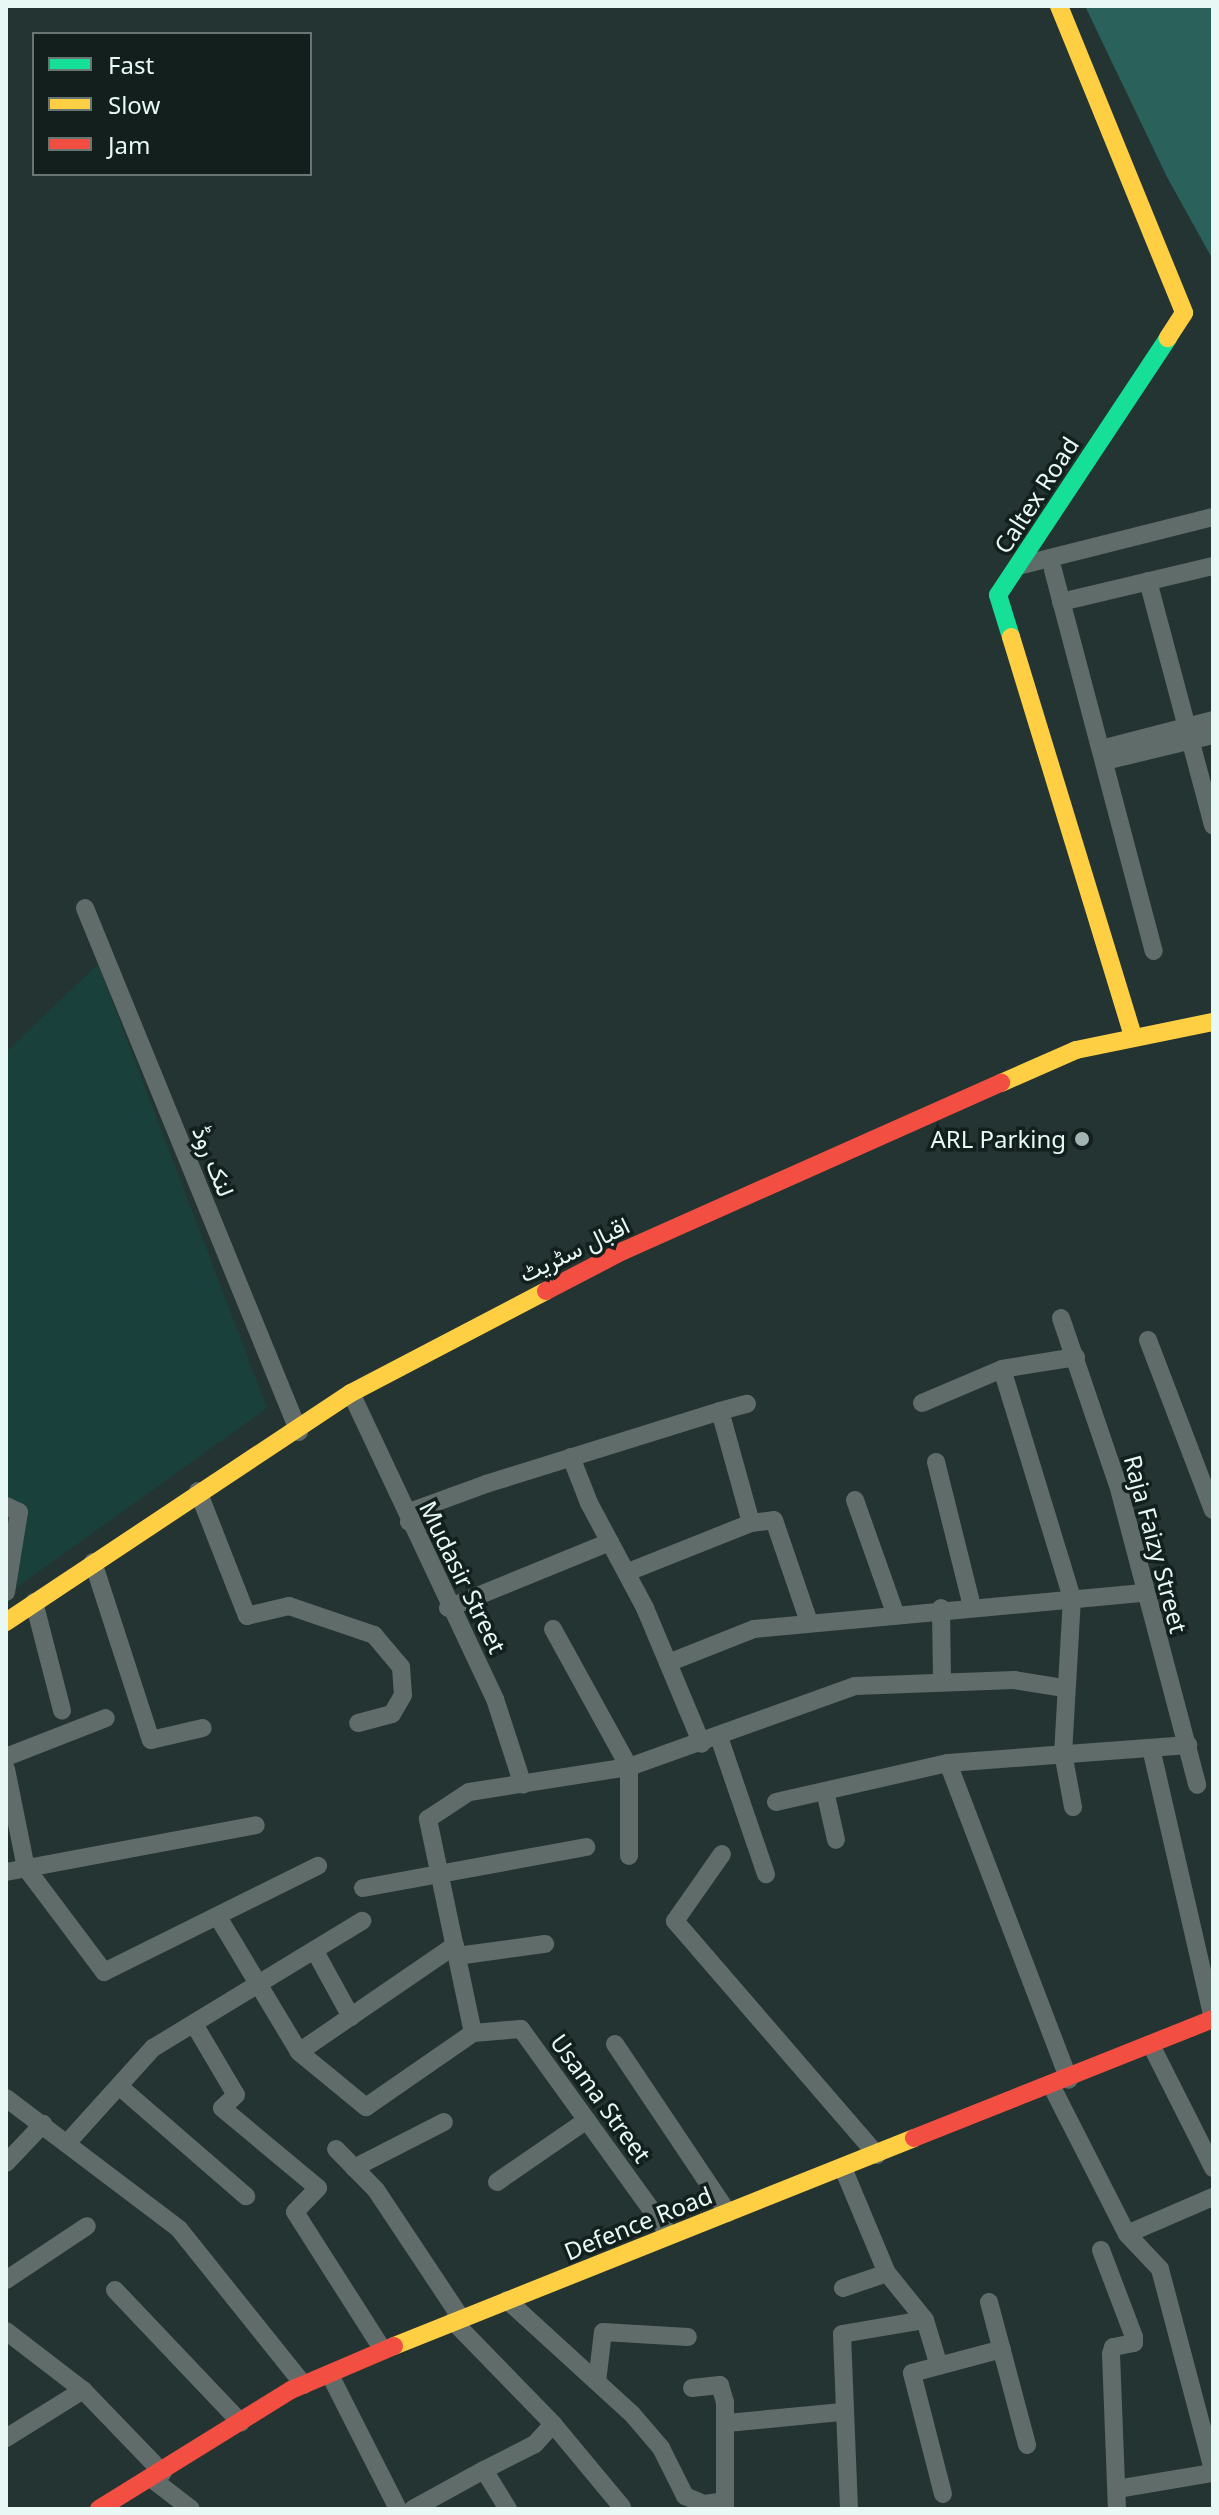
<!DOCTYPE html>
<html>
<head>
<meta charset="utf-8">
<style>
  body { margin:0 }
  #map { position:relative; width:1219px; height:2515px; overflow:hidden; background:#243432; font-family:"Noto Sans",Vazirmatn,sans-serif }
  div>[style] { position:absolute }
  .built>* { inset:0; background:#1a403c }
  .green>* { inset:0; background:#2a615b }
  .street>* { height:18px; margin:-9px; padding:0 9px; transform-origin:9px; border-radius:9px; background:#606c6a }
  .fast>* { height:18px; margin:-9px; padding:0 9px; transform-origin:9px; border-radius:9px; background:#16e098 }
  .slow>* { height:18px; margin:-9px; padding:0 9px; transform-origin:9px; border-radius:9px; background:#ffcf43 }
  .jam>* { height:18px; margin:-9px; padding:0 9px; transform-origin:9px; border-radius:9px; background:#f24e42 }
  .dots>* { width:22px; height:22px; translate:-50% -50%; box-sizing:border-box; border:4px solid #121f1d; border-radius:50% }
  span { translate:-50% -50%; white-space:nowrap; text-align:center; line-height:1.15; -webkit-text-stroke:7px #121f1d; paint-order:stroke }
  .street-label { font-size:24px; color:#e7f8f5 }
  .poi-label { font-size:24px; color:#e7f8f5 }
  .right { translate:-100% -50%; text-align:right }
  .frame { position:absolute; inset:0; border:8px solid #e7f8f5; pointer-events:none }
  .legend { position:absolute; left:32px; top:32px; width:280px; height:144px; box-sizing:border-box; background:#121f1d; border:2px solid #677673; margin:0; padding:10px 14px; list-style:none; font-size:24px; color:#e7f8f5 }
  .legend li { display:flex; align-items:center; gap:16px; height:40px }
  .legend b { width:40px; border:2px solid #677673 }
</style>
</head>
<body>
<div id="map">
  <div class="built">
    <i style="clip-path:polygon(98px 964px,267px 1408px,6px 1595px,6px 1052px)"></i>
  </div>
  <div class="green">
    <i style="clip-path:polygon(1085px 6px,1213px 6px,1213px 260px,1167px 177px)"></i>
  </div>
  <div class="street">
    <i style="left:1018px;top:566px;width:201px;rotate:-14.1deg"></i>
    <i style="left:1053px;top:570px;width:394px;rotate:75.2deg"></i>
    <i style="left:1148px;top:581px;width:253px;rotate:75.1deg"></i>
    <i style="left:1061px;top:602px;width:156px;rotate:-13.3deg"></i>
    <i style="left:1101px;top:749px;width:116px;rotate:-14.5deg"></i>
    <i style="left:1105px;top:761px;width:111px;rotate:-13.5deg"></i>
    <i style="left:85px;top:908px;width:566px;rotate:67.79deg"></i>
    <i style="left:1061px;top:1318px;width:176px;rotate:71.2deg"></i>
    <i style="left:1118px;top:1485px;width:310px;rotate:75.2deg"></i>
    <i style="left:1148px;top:1340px;width:182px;rotate:69.1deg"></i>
    <i style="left:1002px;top:1369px;width:239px;rotate:73deg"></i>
    <i style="left:1072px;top:1598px;width:155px;rotate:93.3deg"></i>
    <i style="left:1063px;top:1753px;width:55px;rotate:79.5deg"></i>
    <i style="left:351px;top:1393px;width:338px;rotate:64.8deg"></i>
    <i style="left:495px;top:1699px;width:90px;rotate:72deg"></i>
    <i style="left:922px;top:1403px;width:87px;rotate:-23deg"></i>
    <i style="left:1002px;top:1369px;width:75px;rotate:-9.2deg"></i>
    <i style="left:720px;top:1411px;width:28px;rotate:-15deg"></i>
    <i style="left:571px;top:1457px;width:49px;rotate:68.6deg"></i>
    <i style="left:589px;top:1503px;width:119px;rotate:61.9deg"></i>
    <i style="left:645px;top:1608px;width:147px;rotate:67.3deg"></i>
    <i style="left:936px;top:1462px;width:148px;rotate:76deg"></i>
    <i style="left:198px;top:1491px;width:134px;rotate:68.6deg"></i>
    <i style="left:247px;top:1616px;width:43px;rotate:-13.4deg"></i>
    <i style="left:289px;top:1606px;width:90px;rotate:18.8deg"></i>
    <i style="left:374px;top:1635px;width:42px;rotate:49.8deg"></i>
    <i style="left:401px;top:1667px;width:28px;rotate:86deg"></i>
    <i style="left:403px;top:1695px;width:22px;rotate:120deg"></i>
    <i style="left:392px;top:1714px;width:35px;rotate:165deg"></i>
    <i style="left:855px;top:1500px;width:120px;rotate:70.5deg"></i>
    <i style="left:6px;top:1506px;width:14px;rotate:25deg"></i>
    <i style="left:19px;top:1512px;width:81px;rotate:99.2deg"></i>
    <i style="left:409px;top:1522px;width:13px;rotate:-63deg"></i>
    <i style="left:415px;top:1510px;width:76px;rotate:-20.1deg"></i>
    <i style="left:486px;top:1484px;width:245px;rotate:-17.3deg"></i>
    <i style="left:720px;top:1411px;width:116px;rotate:74.5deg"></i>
    <i style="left:93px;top:1562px;width:187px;rotate:72deg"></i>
    <i style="left:151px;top:1740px;width:53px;rotate:-13deg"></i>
    <i style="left:628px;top:1572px;width:132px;rotate:-21.7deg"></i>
    <i style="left:751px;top:1523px;width:23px;rotate:-7deg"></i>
    <i style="left:774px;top:1520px;width:108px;rotate:71.1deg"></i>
    <i style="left:34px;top:1602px;width:112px;rotate:75.5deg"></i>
    <i style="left:448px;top:1608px;width:175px;rotate:-22.2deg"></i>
    <i style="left:941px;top:1608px;width:73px;rotate:89.2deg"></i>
    <i style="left:553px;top:1629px;width:158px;rotate:61.2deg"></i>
    <i style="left:629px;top:1767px;width:89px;rotate:90deg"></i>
    <i style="left:668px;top:1663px;width:92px;rotate:-21.6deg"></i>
    <i style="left:754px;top:1629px;width:391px;rotate:-5.3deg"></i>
    <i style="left:719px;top:1737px;width:145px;rotate:71.1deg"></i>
    <i style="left:1151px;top:1748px;width:277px;rotate:77.1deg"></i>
    <i style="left:6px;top:1757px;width:107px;rotate:-21.3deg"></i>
    <i style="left:948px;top:1763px;width:339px;rotate:69.1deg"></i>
    <i style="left:6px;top:1769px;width:101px;rotate:78.6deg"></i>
    <i style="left:26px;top:1868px;width:130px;rotate:53.1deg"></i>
    <i style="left:104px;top:1972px;width:239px;rotate:-26.4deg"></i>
    <i style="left:825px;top:1791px;width:50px;rotate:77.3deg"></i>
    <i style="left:776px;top:1802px;width:176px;rotate:-12.8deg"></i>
    <i style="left:948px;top:1763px;width:241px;rotate:-4.3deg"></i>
    <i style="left:722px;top:1854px;width:82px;rotate:125deg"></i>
    <i style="left:675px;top:1921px;width:309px;rotate:49.2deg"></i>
    <i style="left:6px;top:1872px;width:254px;rotate:-10.6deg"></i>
    <i style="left:363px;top:1888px;width:227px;rotate:-10.4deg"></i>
    <i style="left:218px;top:1917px;width:157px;rotate:59deg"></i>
    <i style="left:299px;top:2052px;width:87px;rotate:39.4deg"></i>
    <i style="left:366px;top:2107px;width:130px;rotate:-34.7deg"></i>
    <i style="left:473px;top:2033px;width:48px;rotate:-4.8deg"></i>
    <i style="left:521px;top:2029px;width:253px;rotate:54.2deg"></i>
    <i style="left:316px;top:1953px;width:73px;rotate:61.3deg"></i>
    <i style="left:457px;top:1956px;width:89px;rotate:-7.8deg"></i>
    <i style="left:194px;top:2024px;width:82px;rotate:59.4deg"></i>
    <i style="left:236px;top:2095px;width:19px;rotate:137deg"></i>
    <i style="left:222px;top:2108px;width:125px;rotate:39.8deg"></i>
    <i style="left:318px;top:2188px;width:33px;rotate:134deg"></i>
    <i style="left:295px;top:2212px;width:164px;rotate:57.5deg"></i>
    <i style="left:473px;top:2033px;width:219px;rotate:-101.9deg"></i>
    <i style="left:428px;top:1819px;width:49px;rotate:-33.4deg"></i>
    <i style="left:469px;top:1792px;width:162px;rotate:-8.9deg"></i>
    <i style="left:629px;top:1767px;width:240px;rotate:-19.7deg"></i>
    <i style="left:855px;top:1686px;width:159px;rotate:-2.2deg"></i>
    <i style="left:1014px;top:1680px;width:51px;rotate:9.1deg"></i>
    <i style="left:615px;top:2044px;width:203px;rotate:56.2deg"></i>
    <i style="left:1151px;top:2045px;width:138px;rotate:63.2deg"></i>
    <i style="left:299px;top:2052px;width:189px;rotate:-34.4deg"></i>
    <i style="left:120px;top:2087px;width:167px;rotate:40.9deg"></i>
    <i style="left:1052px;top:2087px;width:165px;rotate:63deg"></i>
    <i style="left:1127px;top:2234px;width:48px;rotate:46.7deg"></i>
    <i style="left:1160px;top:2269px;width:208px;rotate:75.2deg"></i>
    <i style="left:6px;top:2098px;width:217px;rotate:37.1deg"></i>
    <i style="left:179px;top:2229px;width:200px;rotate:51.3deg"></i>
    <i style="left:68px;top:2142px;width:127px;rotate:-47.9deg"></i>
    <i style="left:153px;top:2048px;width:245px;rotate:-31.3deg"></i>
    <i style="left:336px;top:2149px;width:57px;rotate:45.7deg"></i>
    <i style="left:376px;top:2190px;width:154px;rotate:56.4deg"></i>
    <i style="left:6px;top:2163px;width:54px;rotate:-46.5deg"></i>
    <i style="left:354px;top:2168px;width:101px;rotate:-27.1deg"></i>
    <i style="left:843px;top:2168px;width:114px;rotate:67.3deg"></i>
    <i style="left:887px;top:2273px;width:60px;rotate:51deg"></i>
    <i style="left:925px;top:2320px;width:48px;rotate:73.1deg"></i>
    <i style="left:497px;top:2182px;width:109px;rotate:-34.6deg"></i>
    <i style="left:1127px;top:2234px;width:94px;rotate:-23.3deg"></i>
    <i style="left:1101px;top:2250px;width:93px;rotate:69.2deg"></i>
    <i style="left:1134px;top:2337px;width:6px;rotate:90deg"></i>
    <i style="left:1134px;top:2343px;width:21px;rotate:169deg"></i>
    <i style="left:1113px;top:2347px;width:7px;rotate:106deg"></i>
    <i style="left:1111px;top:2354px;width:155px;rotate:87.8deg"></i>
    <i style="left:6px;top:2280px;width:97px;rotate:-33.7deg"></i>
    <i style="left:843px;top:2288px;width:46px;rotate:-18.8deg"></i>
    <i style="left:115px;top:2290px;width:183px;rotate:46.5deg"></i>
    <i style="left:507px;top:2300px;width:169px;rotate:42.4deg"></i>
    <i style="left:632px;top:2414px;width:45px;rotate:49.5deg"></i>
    <i style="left:661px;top:2448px;width:54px;rotate:63.4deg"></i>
    <i style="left:685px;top:2496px;width:21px;rotate:23deg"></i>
    <i style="left:704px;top:2504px;width:21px;rotate:-8deg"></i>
    <i style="left:989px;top:2302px;width:148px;rotate:75.1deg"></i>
    <i style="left:453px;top:2321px;width:144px;rotate:45.8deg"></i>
    <i style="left:6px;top:2331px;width:97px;rotate:37.5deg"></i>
    <i style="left:83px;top:2390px;width:115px;rotate:46.1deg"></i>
    <i style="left:330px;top:2375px;width:150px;rotate:63.1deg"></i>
    <i style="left:597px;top:2382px;width:50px;rotate:-83.2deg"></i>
    <i style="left:603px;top:2332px;width:85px;rotate:3.4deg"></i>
    <i style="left:692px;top:2388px;width:28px;rotate:-6deg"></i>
    <i style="left:720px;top:2385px;width:18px;rotate:74deg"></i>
    <i style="left:725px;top:2402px;width:107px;rotate:90deg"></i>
    <i style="left:727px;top:2423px;width:116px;rotate:-5.5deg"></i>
    <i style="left:6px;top:2438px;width:91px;rotate:-31.9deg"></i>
    <i style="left:484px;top:2470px;width:57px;rotate:-27deg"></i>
    <i style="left:535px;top:2444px;width:27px;rotate:-48deg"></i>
    <i style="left:553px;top:2424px;width:108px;rotate:50.3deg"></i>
    <i style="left:152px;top:2479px;width:49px;rotate:37.6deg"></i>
    <i style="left:1117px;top:2489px;width:97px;rotate:-9.5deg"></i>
    <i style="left:943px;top:2494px;width:125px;rotate:-104.4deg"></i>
    <i style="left:912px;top:2373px;width:93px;rotate:-14.9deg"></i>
    <i style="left:413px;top:2509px;width:81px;rotate:-28.8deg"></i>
    <i style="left:484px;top:2470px;width:46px;rotate:58.4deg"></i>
    <i style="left:849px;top:2509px;width:175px;rotate:-92.3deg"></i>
    <i style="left:842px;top:2334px;width:84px;rotate:-9.6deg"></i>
  </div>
  <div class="fast">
    <i style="left:1011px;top:637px;width:44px;rotate:-107.2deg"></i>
    <i style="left:998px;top:595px;width:308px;rotate:-56.5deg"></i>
  </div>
  <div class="slow">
    <i style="left:1059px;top:6px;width:331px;rotate:67.8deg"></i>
    <i style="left:1184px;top:313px;width:30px;rotate:123deg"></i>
    <i style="left:1011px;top:637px;width:417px;rotate:73deg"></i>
    <i style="left:1001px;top:1083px;width:82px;rotate:-23.7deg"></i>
    <i style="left:1076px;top:1050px;width:140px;rotate:-11.6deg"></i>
    <i style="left:6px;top:1622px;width:414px;rotate:-33.6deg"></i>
    <i style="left:351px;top:1393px;width:220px;rotate:-27.6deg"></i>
    <i style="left:394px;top:2346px;width:560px;rotate:-21.8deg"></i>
  </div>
  <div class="jam">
    <i style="left:546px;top:1291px;width:87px;rotate:-27.5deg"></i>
    <i style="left:623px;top:1251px;width:414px;rotate:-24deg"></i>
    <i style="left:914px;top:2138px;width:322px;rotate:-21.7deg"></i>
    <i style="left:99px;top:2509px;width:226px;rotate:-31.8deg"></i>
    <i style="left:291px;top:2390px;width:112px;rotate:-23.1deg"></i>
  </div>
  <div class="dots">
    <i style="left:1082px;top:1139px;background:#a3b3b1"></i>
  </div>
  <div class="street-label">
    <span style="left:1036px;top:495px;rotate:-57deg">Caltex Road</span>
    <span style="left:214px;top:1161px;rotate:68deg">لنک روڈ</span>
    <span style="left:574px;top:1249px;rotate:-26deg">اقبال سٹریٹ</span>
    <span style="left:1156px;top:1544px;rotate:75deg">Raja Faizy Street</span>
    <span style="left:463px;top:1577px;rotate:64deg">Mudasir Street</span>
    <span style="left:601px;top:2098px;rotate:54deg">Usama Street</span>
    <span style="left:638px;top:2223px;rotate:-22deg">Defence Road</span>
  </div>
  <div class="poi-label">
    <span class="right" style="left:1066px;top:1139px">ARL Parking</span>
  </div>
  <div class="frame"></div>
  <ul class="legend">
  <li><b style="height:10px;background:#16e098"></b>Fast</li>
  <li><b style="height:10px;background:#ffcf43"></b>Slow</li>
  <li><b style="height:10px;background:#f24e42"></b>Jam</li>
  </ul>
</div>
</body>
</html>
